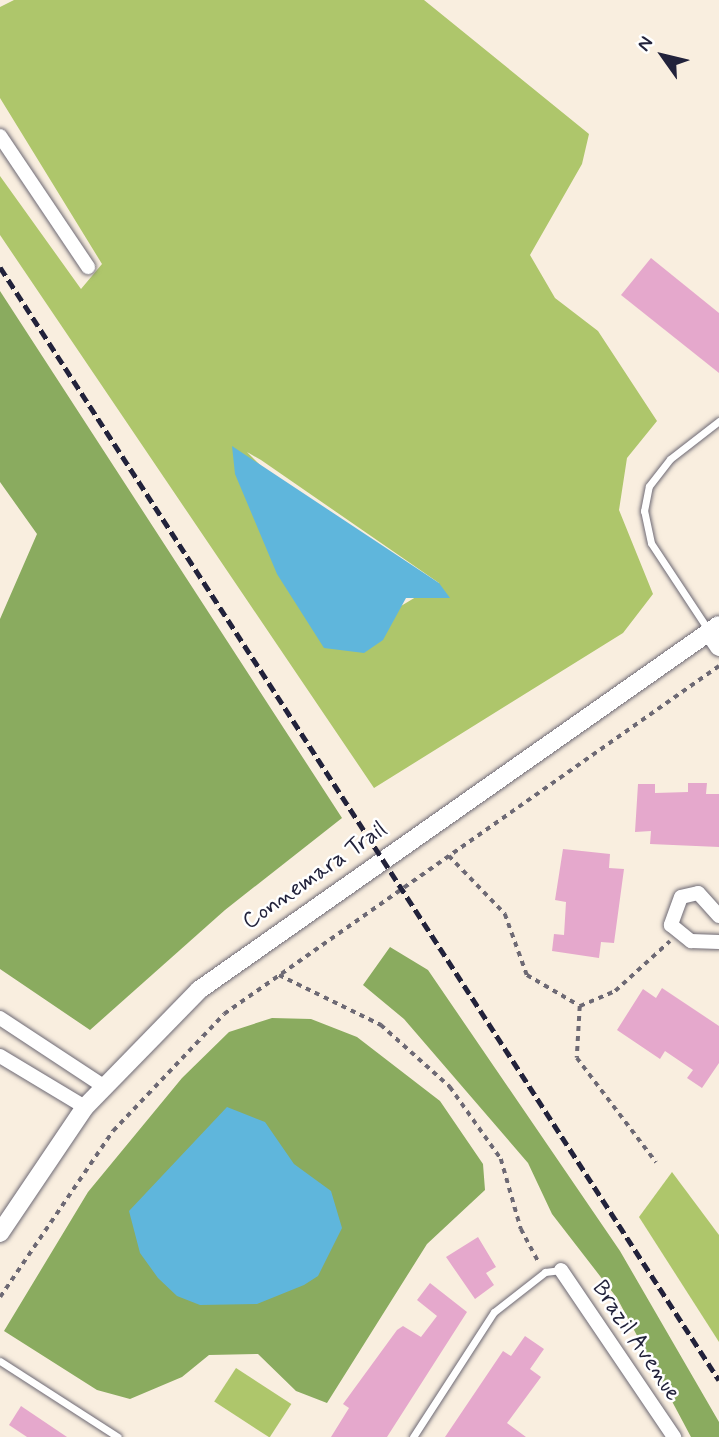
<!DOCTYPE html>
<html>
<head>
<meta charset="utf-8">
<style>
  body { margin:0 }
  #map { position:relative; width:719px; height:1437px; overflow:hidden; background:#f9eedf; font-family:Mynerve,sans-serif }
  div>[style] { position:absolute }
  .green>* { inset:0; background:#aec66b; transform-origin:0 0 }
  .forest>* { inset:0; background:#8aab5f }
  .water>* { inset:0; background:#5fb6dc }
  .building>* { inset:0; background:#e5a8cc }
  .path>* { height:3.5px; margin-top:-1.75px; transform-origin:0; background:repeating-linear-gradient(90deg,#6d6974 0 5px,transparent 0 10px) }
  .roads { filter:drop-shadow(0 0 2px #6d6974) drop-shadow(0 0 2px #6d6974) }
  .service>* { height:7px; margin:-3.5px; padding:0 3.5px; transform-origin:3.5px; border-radius:3.5px; background:#fff }
  .minor>* { height:14px; margin:-7px; padding:0 7px; transform-origin:7px; border-radius:7px; background:#fff }
  .tertiary>* { height:18px; margin:-9px; padding:0 9px; transform-origin:9px; border-radius:9px; background:#fff }
  .rail>* { height:5px; margin-top:-2.5px; transform-origin:0; background:repeating-linear-gradient(90deg,#22223b 0 10px,transparent 0 15px) }
  span { translate:-50% -50%; white-space:nowrap; text-align:center; line-height:1.15; -webkit-text-stroke:5px #fff; paint-order:stroke }
  .street-label { font-size:23px; color:#22223b }
  .north { position:absolute; left:628px; top:21px; width:70px; height:70px; -webkit-text-stroke:5px #fff; paint-order:stroke; rotate:304deg; font-size:19px; font-weight:700; line-height:28px; text-align:center; color:#22223b }
  .north::after { content:''; display:block; margin:auto; width:24px; height:32px; background:#22223b; clip-path:polygon(50% 0,100% 100%,50% 72%,0 100%) }
</style>
</head>
<body>
<div id="map">
  <div class="green">
    <i style="clip-path:polygon(evenodd,14px 0,424px 0,589px 134px,582px 164px,530px 255px,555px 298px,598px 331px,657px 421px,627px 458px,619px 510px,653px 594px,623px 633px,374px 788px,0 235px,0 176px,81px 289px,102px 264px,0 98px,0 7px,14px 0,247px 452px,261px 460px,439px 583px,401px 606px,247px 452px)"></i>
    <i style="clip-path:polygon(672px 1172px,719px 1235px,719px 1342px,639px 1217px)"></i>
    <i style="left:236px;top:1368px;width:66px;height:40px;rotate:33deg"></i>
  </div>
  <div class="forest">
    <i style="clip-path:polygon(0 291px,342px 818px,225px 910px,90px 1030px,0 969px,0 619px,37px 534px,0 482px)"></i>
    <i style="clip-path:polygon(390px 947px,428px 970px,620px 1251px,719px 1422px,719px 1437px,691px 1437px,617px 1298px,552px 1214px,528px 1163px,404px 1019px,363px 985px)"></i>
    <i style="clip-path:polygon(272px 1018px,311px 1019px,357px 1037px,440px 1101px,483px 1164px,485px 1190px,427px 1244px,327px 1403px,296px 1391px,258px 1354px,209px 1355px,182px 1377px,130px 1399px,97px 1390px,4px 1331px,88px 1192px,182px 1078px,229px 1032px)"></i>
  </div>
  <div class="water">
    <i style="clip-path:polygon(232px 446px,439px 583px,450px 598px,406px 598px,383px 640px,364px 653px,324px 648px,277px 574px,235px 474px)"></i>
    <i style="clip-path:polygon(227px 1107px,265px 1122px,294px 1164px,331px 1191px,342px 1228px,318px 1276px,304px 1285px,257px 1304px,200px 1305px,177px 1296px,158px 1278px,140px 1253px,129px 1211px)"></i>
  </div>
  <div class="building">
    <i style="clip-path:polygon(651px 258px,719px 313px,719px 373px,621px 295px)"></i>
    <i style="clip-path:polygon(688px 783px,707px 783px,706px 794px,719px 794px,719px 847px,650px 844px,651px 831px,635px 832px,638px 784px,655px 784px,655px 793px,688px 792px)"></i>
    <i style="clip-path:polygon(563px 849px,610px 854px,609px 868px,624px 869px,614px 943px,601px 942px,599px 958px,552px 951px,554px 934px,564px 935px,566px 902px,555px 900px)"></i>
    <i style="clip-path:polygon(662px 988px,719px 1026px,719px 1063px,702px 1088px,687px 1078px,693px 1070px,665px 1051px,660px 1059px,617px 1030px,643px 989px,656px 998px)"></i>
    <i style="clip-path:polygon(478px 1237px,496px 1267px,486px 1273px,494px 1285px,475px 1299px,446px 1257px)"></i>
    <i style="clip-path:polygon(430px 1283px,467px 1312px,442px 1351px,387px 1437px,331px 1437px,349px 1408px,343px 1404px,397px 1330px,403px 1326px,421px 1337px,437px 1316px,417px 1300px)"></i>
    <i style="clip-path:polygon(525px 1336px,544px 1349px,530px 1369px,541px 1377px,507px 1423px,526px 1437px,445px 1437px,503px 1351px,511px 1356px)"></i>
    <i style="clip-path:polygon(21px 1406px,67px 1437px,27px 1437px,9px 1425px)"></i>
  </div>
  <div class="path">
    <i style="left:449px;top:856px;width:81px;rotate:46deg"></i>
    <i style="left:505px;top:914px;width:65px;rotate:70.2deg"></i>
    <i style="left:527px;top:975px;width:61px;rotate:30.3deg"></i>
    <i style="left:580px;top:1006px;width:38px;rotate:-23deg"></i>
    <i style="left:615px;top:991px;width:74px;rotate:-42.3deg"></i>
    <i style="left:279px;top:975px;width:114px;rotate:26.1deg"></i>
    <i style="left:381px;top:1025px;width:93px;rotate:41.9deg"></i>
    <i style="left:450px;top:1087px;width:88px;rotate:54.7deg"></i>
    <i style="left:501px;top:1159px;width:73px;rotate:74.1deg"></i>
    <i style="left:521px;top:1229px;width:38px;rotate:62deg"></i>
    <i style="left:580px;top:1006px;width:52px;rotate:93.3deg"></i>
    <i style="left:577px;top:1058px;width:131px;rotate:52.8deg"></i>
    <i style="left:0;top:1297px;width:201px;rotate:-55.8deg"></i>
    <i style="left:113px;top:1131px;width:161px;rotate:-46.5deg"></i>
    <i style="left:224px;top:1014px;width:605px;rotate:-35.11deg"></i>
  </div>
  <div class="roads">
    <div class="service">
      <i style="left:709px;top:631px;width:105px;rotate:-123.4deg"></i>
      <i style="left:651px;top:543px;width:33px;rotate:-102deg"></i>
      <i style="left:644px;top:511px;width:25px;rotate:-79deg"></i>
      <i style="left:649px;top:486px;width:34px;rotate:-52deg"></i>
      <i style="left:670px;top:459px;width:62px;rotate:-37.8deg"></i>
      <i style="left:0;top:1361px;width:140px;rotate:32.8deg"></i>
      <i style="left:413px;top:1437px;width:149px;rotate:-57.1deg"></i>
      <i style="left:494px;top:1312px;width:65px;rotate:-38.1deg"></i>
      <i style="left:545px;top:1272px;width:16px;rotate:-7deg"></i>
    </div>
    <div class="minor">
      <i style="left:0;top:136px;width:158px;rotate:56.1deg"></i>
      <i style="left:719px;top:916px;width:31px;rotate:-132deg"></i>
      <i style="left:698px;top:893px;width:17px;rotate:167deg"></i>
      <i style="left:681px;top:897px;width:30px;rotate:110deg"></i>
      <i style="left:671px;top:925px;width:26px;rotate:39deg"></i>
      <i style="left:691px;top:941px;width:28px;rotate:2deg"></i>
      <i style="left:0;top:1018px;width:123px;rotate:33.4deg"></i>
      <i style="left:0;top:1056px;width:99px;rotate:31deg"></i>
      <i style="left:561px;top:1270px;width:202px;rotate:55.9deg"></i>
    </div>
    <div class="tertiary">
      <i style="left:709px;top:632px;width:18px;rotate:56deg"></i>
      <i style="left:0;top:1233px;width:152px;rotate:-56deg"></i>
      <i style="left:85px;top:1107px;width:163px;rotate:-45.7deg"></i>
      <i style="left:199px;top:990px;width:635px;rotate:-35.07deg"></i>
    </div>
  </div>
  <div class="rail">
    <i style="left:0;top:267px;width:1325px;rotate:57.14deg"></i>
  </div>
  <div class="street-label">
    <span style="left:315px;top:876px;rotate:-35deg">Connemara Trail</span>
    <span style="left:636px;top:1341px;rotate:56deg">Brazil Avenue</span>
  </div>
  <div class="north">N</div>
</div>
</body>
</html>
